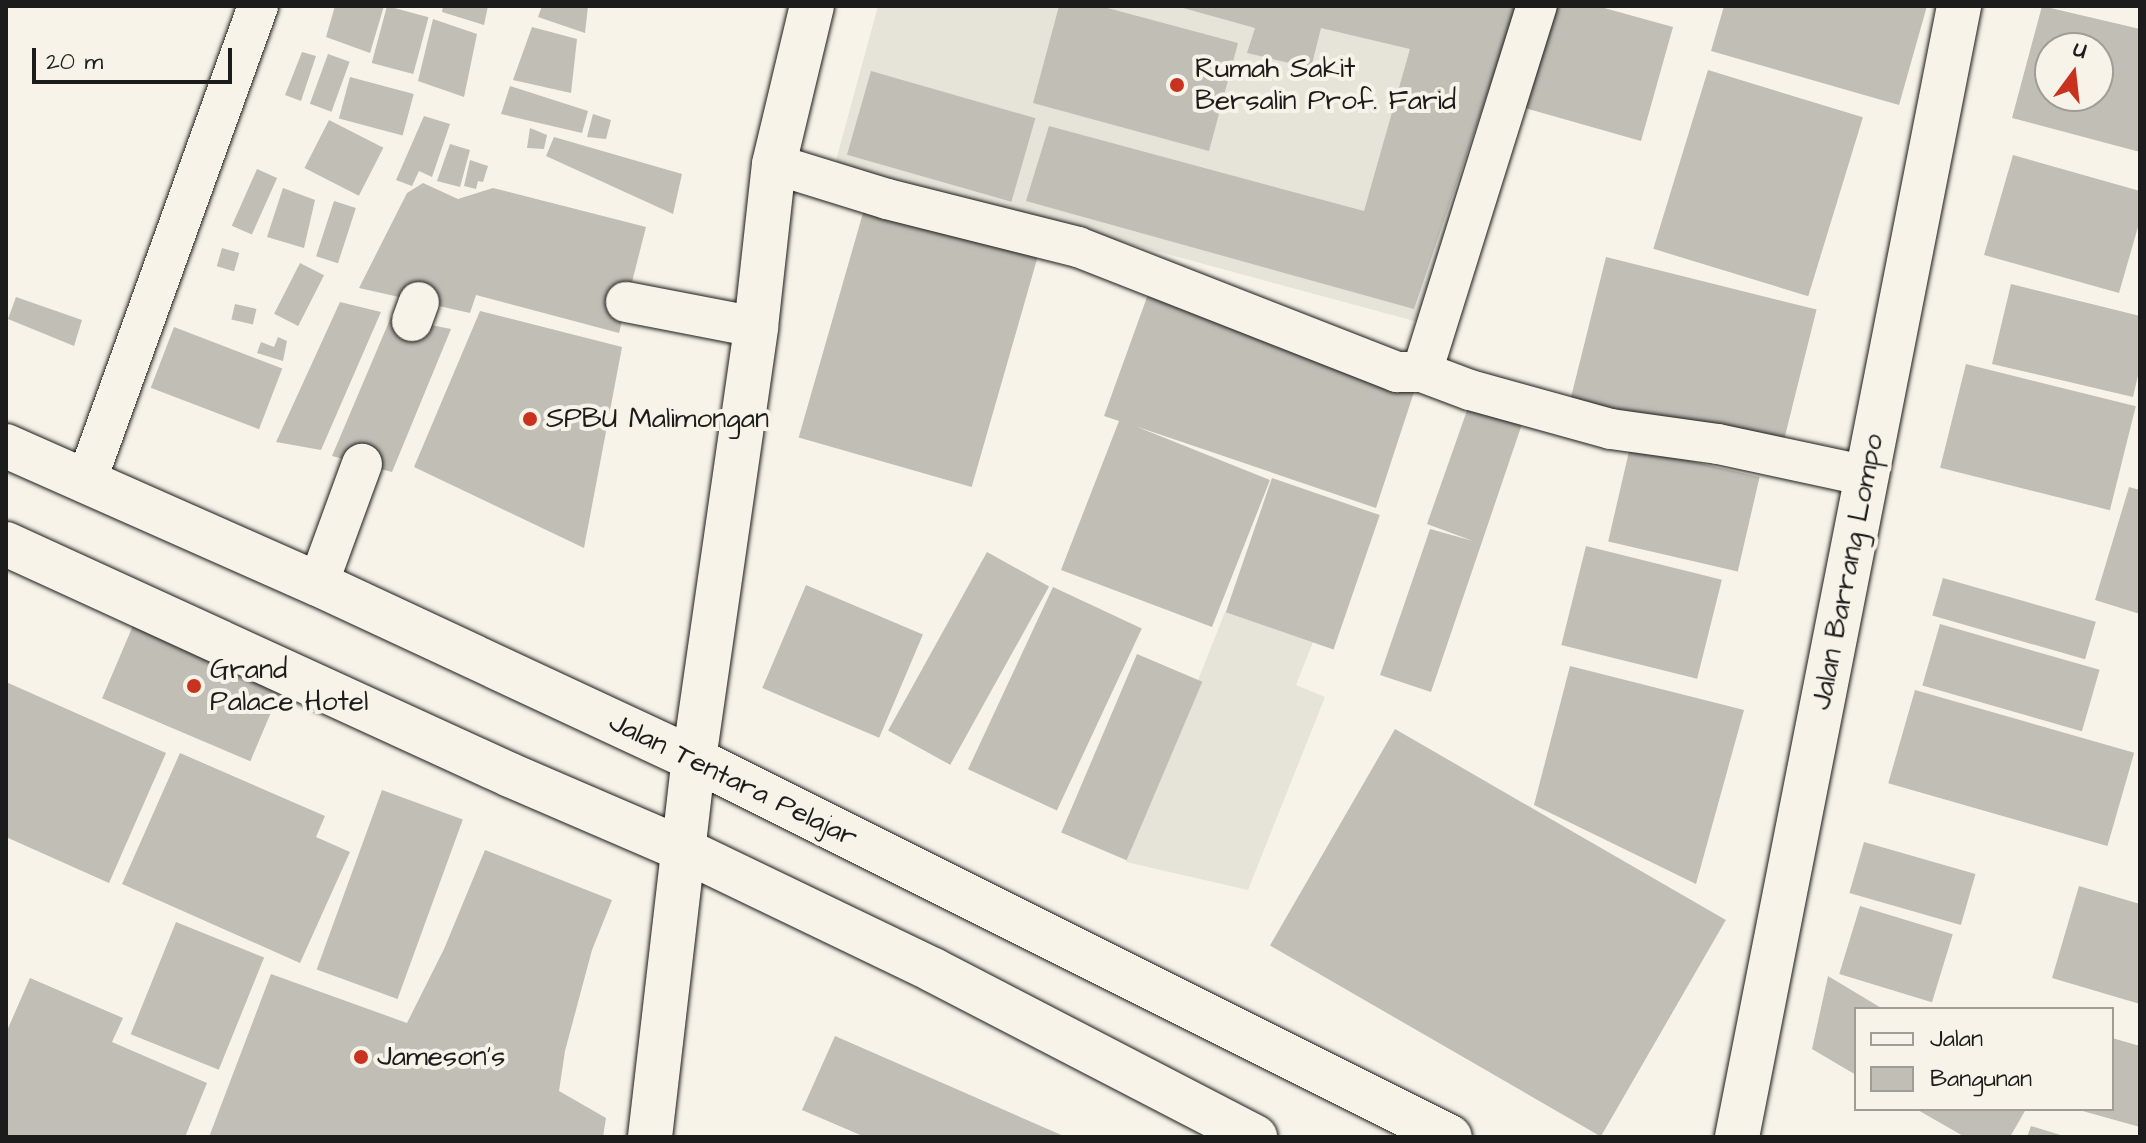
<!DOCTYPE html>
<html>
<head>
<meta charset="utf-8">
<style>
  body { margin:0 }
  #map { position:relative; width:2146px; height:1143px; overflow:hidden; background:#f7f3e8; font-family:"Architects Daughter",sans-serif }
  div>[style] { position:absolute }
  .built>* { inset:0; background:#e6e3d9 }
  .building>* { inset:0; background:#c0beb5; transform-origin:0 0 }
  .roads { filter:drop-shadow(0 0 2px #1c1c1c) drop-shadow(0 0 2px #1c1c1c) }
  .lane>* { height:40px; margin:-20px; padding:0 20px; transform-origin:20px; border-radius:20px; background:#f7f3e8 }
  .street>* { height:44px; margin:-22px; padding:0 22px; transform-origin:22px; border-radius:22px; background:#f7f3e8 }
  .secondary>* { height:44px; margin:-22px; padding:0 22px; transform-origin:22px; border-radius:22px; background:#f7f3e8 }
  .dots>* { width:22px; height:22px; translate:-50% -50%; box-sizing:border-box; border:4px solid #f7f3e8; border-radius:50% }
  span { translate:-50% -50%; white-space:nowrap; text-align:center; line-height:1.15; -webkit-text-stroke:8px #f7f3e8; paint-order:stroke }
  .poi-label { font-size:28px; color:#1c1c1c }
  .left { translate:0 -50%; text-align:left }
  .street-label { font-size:28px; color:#1c1c1c }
  .frame { position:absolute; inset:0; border:8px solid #1c1c1c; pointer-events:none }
  .legend { position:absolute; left:1854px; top:1007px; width:260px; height:104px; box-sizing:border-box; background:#f7f3e8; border:2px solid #9f9d96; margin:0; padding:10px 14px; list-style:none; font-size:24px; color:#1c1c1c }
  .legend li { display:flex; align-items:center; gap:16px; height:40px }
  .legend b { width:40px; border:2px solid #9f9d96 }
  .north { position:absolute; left:2034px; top:32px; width:80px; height:80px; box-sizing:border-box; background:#f7f3e8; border:2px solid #9f9d96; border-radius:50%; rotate:15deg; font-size:22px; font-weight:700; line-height:32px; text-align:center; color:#1c1c1c }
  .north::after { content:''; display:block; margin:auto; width:28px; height:36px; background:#c8321e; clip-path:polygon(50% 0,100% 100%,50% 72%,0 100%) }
  .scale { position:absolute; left:32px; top:48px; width:200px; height:36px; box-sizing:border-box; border:4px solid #1c1c1c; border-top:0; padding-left:10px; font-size:24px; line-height:28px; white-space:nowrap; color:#1c1c1c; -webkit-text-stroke:6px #f7f3e8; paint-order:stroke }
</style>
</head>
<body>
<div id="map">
  <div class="built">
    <i style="clip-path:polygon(878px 6px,1524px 6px,1418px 322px,835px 164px)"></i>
    <i style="clip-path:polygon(1225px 612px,1313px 642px,1296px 685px,1325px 697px,1248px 890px,1126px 862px)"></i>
  </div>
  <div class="building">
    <i style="clip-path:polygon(335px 6px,384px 6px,370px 53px,326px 37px)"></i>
    <i style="left:387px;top:6px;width:43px;height:59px;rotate:15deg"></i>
    <i style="clip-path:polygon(443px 6px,488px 6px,484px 25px,442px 12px)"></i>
    <i style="clip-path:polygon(542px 6px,588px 6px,585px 33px,538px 17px)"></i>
    <i style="clip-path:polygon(1059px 6px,1100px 6px,1238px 43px,1209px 151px,1033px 103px)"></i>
    <i style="clip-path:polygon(1176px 6px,1517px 6px,1414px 309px,1026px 201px,1049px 126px,1364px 211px,1410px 49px,1321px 28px,1311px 68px,1247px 53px,1255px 28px)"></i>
    <i style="clip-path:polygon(1549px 6px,1597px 6px,1673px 27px,1641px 141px,1521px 107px)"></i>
    <i style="clip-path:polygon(1724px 6px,1927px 6px,1899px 105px,1711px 51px)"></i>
    <i style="clip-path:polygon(evenodd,2042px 6px,2140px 29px,2140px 152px,2012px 118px,2042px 6px,2050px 48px,2098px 48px,2098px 96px,2050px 96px,2050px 48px)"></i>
    <i style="clip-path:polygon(433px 19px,477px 34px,464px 97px,418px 81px)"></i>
    <i style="clip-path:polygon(532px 27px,577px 39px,571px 93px,513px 80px)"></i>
    <i style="clip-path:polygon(302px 52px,316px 56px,301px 101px,285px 95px)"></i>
    <i style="left:328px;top:54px;width:23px;height:53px;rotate:20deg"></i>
    <i style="left:1708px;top:70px;width:162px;height:187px;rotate:17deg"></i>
    <i style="left:871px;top:71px;width:171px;height:87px;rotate:16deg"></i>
    <i style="left:350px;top:77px;width:66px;height:43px;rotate:15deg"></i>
    <i style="clip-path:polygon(510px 86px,588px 111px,582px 133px,501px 114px)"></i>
    <i style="clip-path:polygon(593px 114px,611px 120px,606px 139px,587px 137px)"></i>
    <i style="clip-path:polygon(424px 116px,450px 124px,432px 177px,419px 171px,412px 186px,396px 180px)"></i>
    <i style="left:329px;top:120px;width:61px;height:54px;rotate:27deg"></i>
    <i style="clip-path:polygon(530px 128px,547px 135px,544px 149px,527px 148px)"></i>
    <i style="clip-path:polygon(554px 137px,682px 174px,673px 214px,546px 156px)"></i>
    <i style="clip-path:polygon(450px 144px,470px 150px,460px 187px,437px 181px)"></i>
    <i style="clip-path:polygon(2013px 155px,2140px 191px,2140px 220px,2119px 293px,1984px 255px)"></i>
    <i style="clip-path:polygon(470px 160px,488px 166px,483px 182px,478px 181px,476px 189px,464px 186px)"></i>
    <i style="left:257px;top:169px;width:22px;height:62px;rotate:24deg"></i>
    <i style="clip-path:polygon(423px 183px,458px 199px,493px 188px,646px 227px,619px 333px,476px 295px,470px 313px,359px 288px,407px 193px)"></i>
    <i style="clip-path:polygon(283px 188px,315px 200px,304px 248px,267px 237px)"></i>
    <i style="left:867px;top:199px;width:180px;height:248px;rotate:16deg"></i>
    <i style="left:334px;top:201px;width:23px;height:58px;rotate:18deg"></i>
    <i style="left:222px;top:248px;width:18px;height:19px;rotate:16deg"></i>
    <i style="left:1606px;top:257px;width:217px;height:148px;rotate:14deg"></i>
    <i style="left:300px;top:263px;width:27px;height:57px;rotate:27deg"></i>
    <i style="clip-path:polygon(2011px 284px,2140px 316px,2140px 367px,2133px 397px,1992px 364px)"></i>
    <i style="clip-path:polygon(1151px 286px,1416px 386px,1376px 508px,1135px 426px,1270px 480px,1212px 627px,1061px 570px,1119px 421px,1104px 416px)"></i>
    <i style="clip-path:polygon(16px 297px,82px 320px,74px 346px,8px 319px)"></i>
    <i style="clip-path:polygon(340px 302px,381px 312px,321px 450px,276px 442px)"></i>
    <i style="left:235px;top:304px;width:22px;height:16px;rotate:13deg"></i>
    <i style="clip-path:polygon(480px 311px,622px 347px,584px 548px,414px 467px)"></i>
    <i style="clip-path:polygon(391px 317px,451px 329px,392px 472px,332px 456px)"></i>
    <i style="left:174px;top:327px;width:116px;height:65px;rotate:21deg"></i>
    <i style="clip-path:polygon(278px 337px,287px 341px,283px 361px,257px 353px,261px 342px,274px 347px)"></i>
    <i style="left:1966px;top:364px;width:175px;height:107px;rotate:14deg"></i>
    <i style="clip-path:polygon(1470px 402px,1523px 421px,1431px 692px,1380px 675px,1430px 529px,1473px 541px,1427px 524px)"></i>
    <i style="left:1630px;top:447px;width:133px;height:97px;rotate:13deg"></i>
    <i style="left:1272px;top:478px;width:114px;height:142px;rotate:19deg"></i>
    <i style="clip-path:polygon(2129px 487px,2140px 490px,2140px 614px,2095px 600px)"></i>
    <i style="left:1586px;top:546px;width:140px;height:102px;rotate:14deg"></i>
    <i style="left:987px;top:552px;width:71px;height:204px;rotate:29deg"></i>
    <i style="left:1943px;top:578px;width:159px;height:39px;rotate:16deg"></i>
    <i style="left:806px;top:585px;width:127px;height:112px;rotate:23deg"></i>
    <i style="left:1053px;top:587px;width:98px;height:201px;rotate:25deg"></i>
    <i style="left:140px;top:609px;width:161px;height:97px;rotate:23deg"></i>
    <i style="left:1940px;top:624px;width:166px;height:64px;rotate:16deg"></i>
    <i style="left:1137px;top:654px;width:71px;height:194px;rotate:23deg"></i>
    <i style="clip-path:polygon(1570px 666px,1744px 710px,1696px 884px,1534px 805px)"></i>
    <i style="clip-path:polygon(6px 682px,166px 753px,109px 883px,6px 837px)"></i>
    <i style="left:1915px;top:690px;width:228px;height:97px;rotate:16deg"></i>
    <i style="left:1395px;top:729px;width:382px;height:250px;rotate:30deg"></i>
    <i style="clip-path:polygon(180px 753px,325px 816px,316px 837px,350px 852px,300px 963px,122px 884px)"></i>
    <i style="left:382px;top:790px;width:86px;height:191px;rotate:20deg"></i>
    <i style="left:1864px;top:842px;width:116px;height:53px;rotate:16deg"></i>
    <i style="clip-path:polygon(485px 850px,612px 900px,592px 950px,565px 1051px,559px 1091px,606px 1118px,603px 1137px,209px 1137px,271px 974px,407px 1023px,444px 949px)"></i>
    <i style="clip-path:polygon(2079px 886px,2140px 904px,2140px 1004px,2052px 978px)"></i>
    <i style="left:1860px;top:906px;width:97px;height:71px;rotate:17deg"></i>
    <i style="left:176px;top:922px;width:95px;height:121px;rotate:22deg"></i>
    <i style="clip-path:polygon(1828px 976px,1883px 1009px,1856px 1009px,1856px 1075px,1812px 1049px)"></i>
    <i style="clip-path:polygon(30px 978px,123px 1018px,112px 1042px,207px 1083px,185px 1137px,6px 1137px,6px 1033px)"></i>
    <i style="clip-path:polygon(835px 1036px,1066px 1137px,865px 1137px,802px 1110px)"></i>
    <i style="clip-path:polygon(2112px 1038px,2140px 1046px,2140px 1127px,2079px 1110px,2112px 1109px)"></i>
    <i style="clip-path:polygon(1916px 1109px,2026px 1109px,2010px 1137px,1965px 1137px)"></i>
    <i style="clip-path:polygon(2031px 1126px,2064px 1136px,2063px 1137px,2027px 1137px)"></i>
  </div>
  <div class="roads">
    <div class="lane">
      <i style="left:774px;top:164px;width:118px;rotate:17.2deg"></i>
      <i style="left:887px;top:199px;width:197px;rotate:14.1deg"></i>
      <i style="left:1078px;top:247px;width:343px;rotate:21.4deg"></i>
      <i style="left:1397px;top:372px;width:25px"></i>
      <i style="left:1422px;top:372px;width:384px;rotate:-72.6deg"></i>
      <i style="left:626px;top:302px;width:132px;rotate:10.9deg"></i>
      <i style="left:412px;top:321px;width:20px;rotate:-70deg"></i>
      <i style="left:1422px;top:372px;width:51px;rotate:20.6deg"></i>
      <i style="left:1470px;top:390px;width:146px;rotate:15.5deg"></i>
      <i style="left:1611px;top:429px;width:108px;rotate:8deg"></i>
      <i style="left:1718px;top:444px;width:152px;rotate:12.1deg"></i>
      <i style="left:86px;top:482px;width:506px;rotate:-70.13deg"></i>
      <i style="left:318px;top:584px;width:128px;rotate:-69.9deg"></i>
    </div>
    <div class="street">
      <i style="left:1737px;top:1137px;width:1153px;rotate:-78.89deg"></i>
    </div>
    <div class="secondary">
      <i style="left:6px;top:446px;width:341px;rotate:23.9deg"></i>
      <i style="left:318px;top:584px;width:415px;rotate:25deg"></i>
      <i style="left:694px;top:759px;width:845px;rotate:26.57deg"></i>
      <i style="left:6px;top:544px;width:554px;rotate:24.62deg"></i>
      <i style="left:510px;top:775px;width:189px;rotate:23.3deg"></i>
      <i style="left:684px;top:850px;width:276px;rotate:25.7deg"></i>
      <i style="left:933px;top:970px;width:363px;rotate:27.4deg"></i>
      <i style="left:650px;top:1137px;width:381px;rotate:-83.4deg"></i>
      <i style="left:694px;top:759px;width:436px;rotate:-81.8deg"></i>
      <i style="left:756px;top:327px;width:164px;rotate:-83.7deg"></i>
      <i style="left:774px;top:164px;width:163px;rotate:-76.5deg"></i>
    </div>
  </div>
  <div class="dots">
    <i style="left:1177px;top:85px;background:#c8321e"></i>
    <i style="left:530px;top:419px;background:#c8321e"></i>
    <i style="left:194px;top:686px;background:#c8321e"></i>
    <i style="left:361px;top:1057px;background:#c8321e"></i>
  </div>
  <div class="poi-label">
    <span class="left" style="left:1195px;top:85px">Rumah Sakit<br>Bersalin Prof. Farid</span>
    <span class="left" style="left:546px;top:419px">SPBU Malimongan</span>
    <span class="left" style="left:210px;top:686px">Grand<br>Palace Hotel</span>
    <span class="left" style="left:377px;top:1057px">Jameson's</span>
  </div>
  <div class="street-label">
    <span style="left:1848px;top:572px;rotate:-79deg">Jalan Barrang Lompo</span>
    <span style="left:733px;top:780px;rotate:26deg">Jalan Tentara Pelajar</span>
  </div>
  <div class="frame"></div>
  <ul class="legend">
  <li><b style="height:10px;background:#f7f3e8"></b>Jalan</li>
  <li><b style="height:22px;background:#c0beb5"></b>Bangunan</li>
  </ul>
  <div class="north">U</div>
  <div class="scale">20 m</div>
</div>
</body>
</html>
